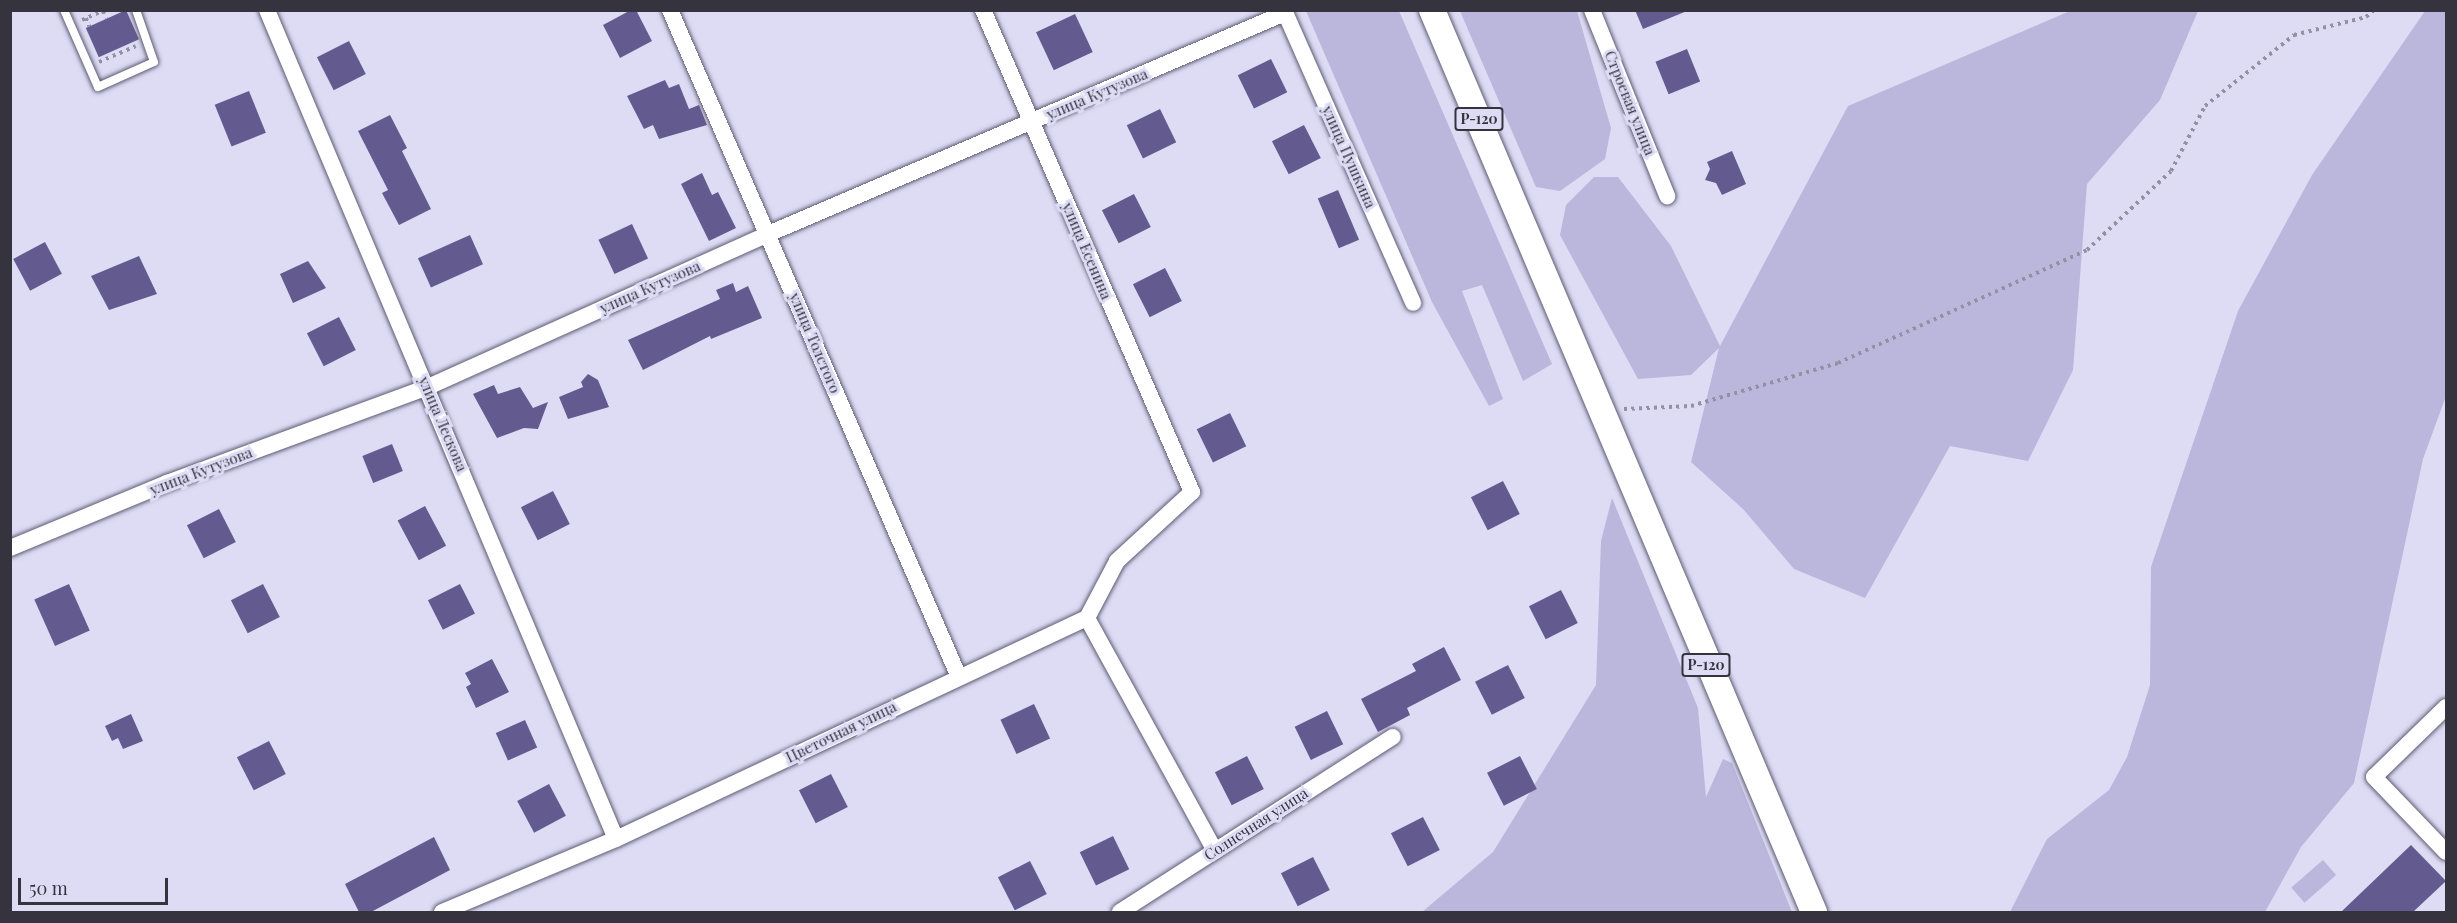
<!DOCTYPE html>
<html>
<head>
<meta charset="utf-8">
<style>
  body { margin:0 }
  #map { position:relative; width:2457px; height:923px; overflow:hidden; background:#dedbf5; font-family:"Playfair Display",serif }
  div>[style] { position:absolute }
  .green>* { inset:0; background:#bbb6db; transform-origin:0 0 }
  .building>* { inset:0; background:#635b8f; transform-origin:0 0 }
  .path>* { height:4px; margin-top:-2px; transform-origin:0; background:repeating-linear-gradient(90deg,#9290a3 0 3px,transparent 0 7.5px) }
  .roads { filter:drop-shadow(0 0 2px #5e5b72) drop-shadow(0 0 2px #5e5b72) }
  .lane>* { height:8px; margin:-4px; padding:0 4px; transform-origin:4px; border-radius:4px; background:#fff }
  .street>* { height:16px; margin:-8px; padding:0 8px; transform-origin:8px; border-radius:8px; background:#fff }
  .primary>* { height:26px; margin:-13px; padding:0 13px; transform-origin:13px; border-radius:13px; background:#fff }
  span { translate:-50% -50%; white-space:nowrap; text-align:center; line-height:1.15; -webkit-text-stroke:6px #dedbf5; paint-order:stroke }
  .shield-label span { padding:2px 4px; background:#dedbf5; border:2px solid; border-radius:4px; -webkit-text-stroke-width:0 }
  .shield-label { font-size:14px; color:#35333e; font-weight:700 }
  .street-label { font-size:15px; color:#35333e }
  .frame { position:absolute; inset:0; border:12px solid #35333e; pointer-events:none }
  .scale { position:absolute; left:18px; top:878px; width:150px; height:27px; box-sizing:border-box; border:3px solid #35333e; border-top:0; padding-left:8px; font-size:18px; line-height:21px; white-space:nowrap; color:#35333e; -webkit-text-stroke:4px #dedbf5; paint-order:stroke }
</style>
</head>
<body>
<div id="map">
  <div class="green">
    <i style="clip-path:polygon(1306px 11px,1399px 11px,1552px 364px,1523px 381px,1482px 285px,1462px 291px,1503px 399px,1489px 406px,1432px 302px)"></i>
    <i style="clip-path:polygon(1460px 11px,1577px 11px,1611px 128px,1605px 159px,1560px 191px,1536px 187px)"></i>
    <i style="clip-path:polygon(2070px 11px,2198px 11px,2160px 100px,2087px 184px,2073px 370px,2028px 461px,1950px 446px,1865px 598px,1794px 569px,1744px 510px,1691px 462px,1719px 348px,1691px 375px,1638px 379px,1560px 235px,1566px 205px,1594px 177px,1618px 177px,1671px 246px,1720px 346px,1848px 106px)"></i>
    <i style="clip-path:polygon(2425px 11px,2446px 11px,2446px 396px,2423px 459px,2354px 783px,2301px 847px,2265px 912px,2010px 912px,2047px 839px,2109px 790px,2127px 757px,2150px 685px,2151px 567px,2238px 311px,2312px 175px)"></i>
    <i style="clip-path:polygon(1612px 498px,1698px 708px,1706px 797px,1723px 759px,1732px 763px,1792px 912px,1422px 912px,1493px 852px,1596px 685px,1601px 541px)"></i>
    <i style="left:2323px;top:860px;width:20px;height:42px;rotate:49deg"></i>
  </div>
  <div class="building">
    <i style="left:126px;top:10px;width:32px;height:44px;rotate:66deg"></i>
    <i style="clip-path:polygon(631px 10px,636px 10px,652px 41px,620px 58px,603px 25px)"></i>
    <i style="clip-path:polygon(1635px 10px,1687px 10px,1687px 11px,1643px 29px)"></i>
    <i style="left:1075px;top:14px;width:42px;height:43px;rotate:65deg"></i>
    <i style="left:349px;top:41px;width:37px;height:36px;rotate:63deg"></i>
    <i style="left:1687px;top:49px;width:35px;height:34px;rotate:68deg"></i>
    <i style="left:1271px;top:59px;width:37px;height:37px;rotate:64deg"></i>
    <i style="clip-path:polygon(665px 80px,669px 88px,679px 84px,689px 109px,699px 105px,707px 125px,659px 139px,653px 125px,644px 129px,627px 96px)"></i>
    <i style="left:249px;top:91px;width:45px;height:37px;rotate:68deg"></i>
    <i style="left:1160px;top:109px;width:37px;height:37px;rotate:64deg"></i>
    <i style="clip-path:polygon(390px 115px,407px 148px,402px 151px,431px 209px,399px 225px,382px 193px,388px 190px,358px 131px)"></i>
    <i style="left:1304px;top:125px;width:37px;height:36px;rotate:63deg"></i>
    <i style="clip-path:polygon(1732px 151px,1746px 184px,1722px 195px,1716px 183px,1705px 180px,1710px 169px,1707px 162px)"></i>
    <i style="clip-path:polygon(702px 173px,712px 195px,718px 192px,736px 228px,709px 241px,681px 184px)"></i>
    <i style="left:1338px;top:190px;width:54px;height:22px;rotate:67deg"></i>
    <i style="left:1134px;top:194px;width:37px;height:36px;rotate:63deg"></i>
    <i style="left:632px;top:224px;width:38px;height:37px;rotate:65deg"></i>
    <i style="left:470px;top:235px;width:32px;height:57px;rotate:66deg"></i>
    <i style="left:45px;top:242px;width:36px;height:36px;rotate:62deg"></i>
    <i style="clip-path:polygon(139px 256px,157px 294px,109px 310px,91px 276px)"></i>
    <i style="clip-path:polygon(308px 261px,326px 288px,293px 303px,280px 274px)"></i>
    <i style="left:1165px;top:268px;width:37px;height:36px;rotate:63deg"></i>
    <i style="clip-path:polygon(733px 283px,736px 292px,748px 286px,762px 318px,711px 339px,710px 336px,643px 370px,628px 340px,720px 299px,716px 290px)"></i>
    <i style="left:339px;top:317px;width:37px;height:36px;rotate:63deg"></i>
    <i style="clip-path:polygon(588px 374px,598px 380px,609px 407px,568px 419px,559px 397px,583px 387px,581px 382px)"></i>
    <i style="clip-path:polygon(494px 385px,498px 394px,520px 387px,533px 408px,548px 402px,538px 429px,524px 428px,497px 438px,473px 394px)"></i>
    <i style="left:1230px;top:413px;width:37px;height:37px;rotate:64deg"></i>
    <i style="left:392px;top:444px;width:29px;height:32px;rotate:68deg"></i>
    <i style="left:1503px;top:481px;width:37px;height:36px;rotate:63deg"></i>
    <i style="left:553px;top:491px;width:37px;height:36px;rotate:63deg"></i>
    <i style="left:425px;top:506px;width:45px;height:31px;rotate:62deg"></i>
    <i style="left:219px;top:509px;width:37px;height:36px;rotate:63deg"></i>
    <i style="left:69px;top:584px;width:51px;height:38px;rotate:66deg"></i>
    <i style="left:263px;top:584px;width:37px;height:36px;rotate:63deg"></i>
    <i style="left:460px;top:584px;width:33px;height:36px;rotate:63deg"></i>
    <i style="left:1561px;top:590px;width:37px;height:36px;rotate:63deg"></i>
    <i style="clip-path:polygon(1444px 647px,1461px 680px,1407px 708px,1410px 715px,1378px 732px,1361px 699px,1416px 671px,1412px 664px)"></i>
    <i style="clip-path:polygon(492px 659px,509px 692px,476px 708px,466px 687px,471px 684px,465px 673px)"></i>
    <i style="left:1508px;top:665px;width:37px;height:37px;rotate:63deg"></i>
    <i style="left:1034px;top:704px;width:38px;height:37px;rotate:65deg"></i>
    <i style="left:1327px;top:711px;width:37px;height:36px;rotate:64deg"></i>
    <i style="clip-path:polygon(131px 714px,143px 741px,123px 749px,118px 738px,112px 741px,105px 726px)"></i>
    <i style="left:525px;top:720px;width:30px;height:32px;rotate:66deg"></i>
    <i style="left:269px;top:741px;width:37px;height:36px;rotate:63deg"></i>
    <i style="left:1247px;top:756px;width:37px;height:36px;rotate:63deg"></i>
    <i style="left:1520px;top:756px;width:37px;height:37px;rotate:63deg"></i>
    <i style="left:831px;top:774px;width:37px;height:36px;rotate:63deg"></i>
    <i style="left:549px;top:784px;width:36px;height:36px;rotate:62deg"></i>
    <i style="left:1423px;top:817px;width:37px;height:36px;rotate:63deg"></i>
    <i style="left:1113px;top:836px;width:37px;height:37px;rotate:64deg"></i>
    <i style="clip-path:polygon(434px 837px,450px 870px,371px 912px,359px 912px,345px 884px)"></i>
    <i style="clip-path:polygon(2411px 845px,2446px 881px,2413px 912px,2341px 912px)"></i>
    <i style="left:1313px;top:857px;width:37px;height:36px;rotate:63deg"></i>
    <i style="left:1030px;top:861px;width:37px;height:36px;rotate:63deg"></i>
  </div>
  <div class="path">
    <i style="left:103px;top:11px;width:8px;rotate:67deg"></i>
    <i style="left:86px;top:18px;width:9px;rotate:69deg"></i>
    <i style="left:82px;top:20px;width:24px;rotate:-24deg"></i>
    <i style="left:99px;top:62px;width:40px;rotate:-23.4deg"></i>
    <i style="left:1624px;top:409px;width:67px;rotate:-2.6deg"></i>
    <i style="left:1691px;top:406px;width:153px;rotate:-16.3deg"></i>
    <i style="left:1838px;top:363px;width:273px;rotate:-24.4deg"></i>
    <i style="left:2087px;top:250px;width:115px;rotate:-43.2deg"></i>
    <i style="left:2171px;top:171px;width:73px;rotate:-62.4deg"></i>
    <i style="left:2205px;top:106px;width:114px;rotate:-38.6deg"></i>
    <i style="left:2294px;top:35px;width:74px;rotate:-14deg"></i>
    <i style="left:2366px;top:17px;width:11px;rotate:-41deg"></i>
  </div>
  <div class="roads">
    <div class="lane">
      <i style="left:64px;top:10px;width:84px;rotate:66.2deg"></i>
      <i style="left:98px;top:87px;width:61px;rotate:-24.1deg"></i>
      <i style="left:154px;top:62px;width:55px;rotate:-109.1deg"></i>
    </div>
    <div class="street">
      <i style="left:267px;top:10px;width:899px;rotate:67.17deg"></i>
      <i style="left:670px;top:10px;width:725px;rotate:66.58deg"></i>
      <i style="left:1284px;top:10px;width:320px;rotate:66.2deg"></i>
      <i style="left:1592px;top:10px;width:201px;rotate:68deg"></i>
      <i style="left:10px;top:548px;width:170px;rotate:-22.5deg"></i>
      <i style="left:167px;top:483px;width:278px;rotate:-20.2deg"></i>
      <i style="left:428px;top:387px;width:373px;rotate:-24.2deg"></i>
      <i style="left:768px;top:234px;width:562px;rotate:-23.15deg"></i>
      <i style="left:1087px;top:618px;width:266px;rotate:61.2deg"></i>
      <i style="left:2446px;top:707px;width:100px;rotate:135.8deg"></i>
      <i style="left:2374px;top:777px;width:104px;rotate:46.2deg"></i>
      <i style="left:442px;top:912px;width:189px;rotate:-22.8deg"></i>
      <i style="left:616px;top:839px;width:520px;rotate:-25.14deg"></i>
      <i style="left:1087px;top:618px;width:64px;rotate:-62.2deg"></i>
      <i style="left:1117px;top:561px;width:102px;rotate:-42.6deg"></i>
      <i style="left:1192px;top:492px;width:525px;rotate:-113.44deg"></i>
      <i style="left:1120px;top:912px;width:324px;rotate:-32.7deg"></i>
    </div>
    <div class="primary">
      <i style="left:1432px;top:10px;width:980px;rotate:67.05deg"></i>
    </div>
  </div>
  <div class="shield-label">
    <span style="left:1479px;top:119px">Р-120</span>
    <span style="left:1706px;top:665px">Р-120</span>
  </div>
  <div class="street-label">
    <span style="left:1097px;top:94px;rotate:-23deg">улица Кутузова</span>
    <span style="left:1630px;top:103px;rotate:68deg">Строевая улица</span>
    <span style="left:1349px;top:157px;rotate:66deg">улица Пушкина</span>
    <span style="left:1087px;top:251px;rotate:67deg">улица Есенина</span>
    <span style="left:650px;top:287px;rotate:-24deg">улица Кутузова</span>
    <span style="left:815px;top:343px;rotate:67deg">улица Толстого</span>
    <span style="left:443px;top:424px;rotate:67deg">улица Лескова</span>
    <span style="left:201px;top:471px;rotate:-21deg">улица Кутузова</span>
    <span style="left:841px;top:732px;rotate:-26deg">Цветочная улица</span>
    <span style="left:1256px;top:824px;rotate:-33deg">Солнечная улица</span>
  </div>
  <div class="frame"></div>
  <div class="scale">50 m</div>
</div>
</body>
</html>
